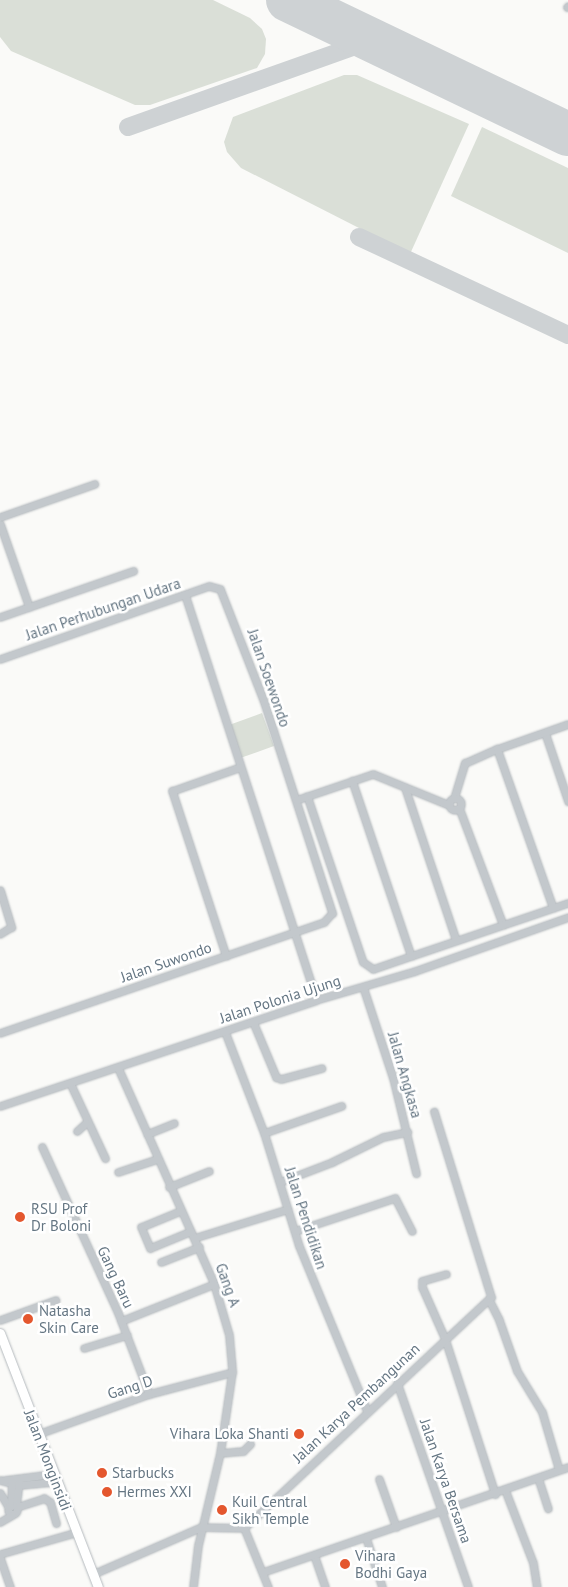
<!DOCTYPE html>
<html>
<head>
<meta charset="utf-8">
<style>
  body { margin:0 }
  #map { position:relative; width:568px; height:1587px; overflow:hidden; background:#fafaf8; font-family:"PT Sans",sans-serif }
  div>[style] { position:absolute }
  .green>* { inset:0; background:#dadfd7; transform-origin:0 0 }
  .taxiway>* { height:18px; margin:-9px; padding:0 9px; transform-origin:9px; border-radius:9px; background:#ced2d4 }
  .runway>* { height:44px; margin:-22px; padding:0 22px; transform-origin:22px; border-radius:22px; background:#ced2d4 }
  .roads { filter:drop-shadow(0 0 1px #b5babe) drop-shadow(0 0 1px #b5babe) }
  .minor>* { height:7px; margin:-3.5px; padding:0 3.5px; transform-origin:3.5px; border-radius:3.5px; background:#c3c8cc }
  .minor>.ring { margin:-3.5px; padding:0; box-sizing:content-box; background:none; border:7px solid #c3c8cc; border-radius:50% }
  .major>* { height:9px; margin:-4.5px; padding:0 4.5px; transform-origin:4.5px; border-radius:4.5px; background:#fff }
  .dots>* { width:14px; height:14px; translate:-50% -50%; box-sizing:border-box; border:2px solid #fff; border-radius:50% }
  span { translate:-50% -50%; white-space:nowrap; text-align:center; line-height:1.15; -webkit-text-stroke:5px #fff; paint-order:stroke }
  .street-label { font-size:15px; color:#657683 }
  .poi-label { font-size:15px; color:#657683 }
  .left { translate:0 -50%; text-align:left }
  .right { translate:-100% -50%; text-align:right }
</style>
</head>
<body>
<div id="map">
  <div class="green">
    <i style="clip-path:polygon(0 0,213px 0,250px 18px,262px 29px,266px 39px,265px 54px,257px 68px,150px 105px,135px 105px,11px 51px,0 37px)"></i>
    <i style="clip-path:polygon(344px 75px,357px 75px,469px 124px,410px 254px,241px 168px,227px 152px,224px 142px,233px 117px)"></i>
    <i style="clip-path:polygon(482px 127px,568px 168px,568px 253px,451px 196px)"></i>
    <i style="left:262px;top:713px;width:35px;height:35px;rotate:70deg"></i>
  </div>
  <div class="taxiway">
    <i style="left:128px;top:127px;width:259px;rotate:-19.6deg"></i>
    <i style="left:359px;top:237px;width:231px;rotate:25.1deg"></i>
  </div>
  <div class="runway">
    <i style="left:288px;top:0;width:310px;rotate:25.6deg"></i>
  </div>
  <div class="roads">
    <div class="minor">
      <i style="left:567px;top:7px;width:1px;rotate:-45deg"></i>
      <i style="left:0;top:517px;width:100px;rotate:-19.3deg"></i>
      <i style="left:0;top:524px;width:88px;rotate:70.7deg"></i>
      <i style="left:185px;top:595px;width:414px;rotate:72deg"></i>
      <i style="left:0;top:617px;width:141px;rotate:-19.1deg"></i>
      <i style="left:0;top:659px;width:221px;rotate:-19.3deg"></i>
      <i style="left:209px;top:586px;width:11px;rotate:15deg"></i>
      <i style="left:220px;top:589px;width:121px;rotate:68.7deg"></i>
      <i style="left:264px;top:702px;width:222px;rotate:72.1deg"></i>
      <i style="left:332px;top:913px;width:12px;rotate:132deg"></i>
      <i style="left:324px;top:922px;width:342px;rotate:161.1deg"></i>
      <i style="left:545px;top:733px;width:72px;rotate:71.3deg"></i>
      <i style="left:405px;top:788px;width:160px;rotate:71.5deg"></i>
      <i style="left:307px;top:796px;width:175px;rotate:71.4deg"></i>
      <i style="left:363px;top:962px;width:12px;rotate:35deg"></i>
      <i style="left:373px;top:969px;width:40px;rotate:-18.9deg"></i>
      <i style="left:411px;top:956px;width:185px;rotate:-108.6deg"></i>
      <i style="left:454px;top:798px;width:37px;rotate:-73deg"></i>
      <i style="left:465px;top:763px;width:35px;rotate:-24deg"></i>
      <i class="ring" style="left:449px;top:798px;width:5px;height:5px"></i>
      <i style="left:296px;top:800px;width:81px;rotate:-18.7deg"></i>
      <i style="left:373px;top:774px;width:82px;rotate:22.2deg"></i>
      <i style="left:459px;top:808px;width:125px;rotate:69.4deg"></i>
      <i style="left:0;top:890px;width:39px;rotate:73deg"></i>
      <i style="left:11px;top:927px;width:13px;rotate:148deg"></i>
      <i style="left:553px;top:908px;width:169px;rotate:-109.4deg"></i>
      <i style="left:497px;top:749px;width:75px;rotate:-19.4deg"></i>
      <i style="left:226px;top:956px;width:174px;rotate:-108.1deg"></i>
      <i style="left:172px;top:791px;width:72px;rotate:-19.4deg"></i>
      <i style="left:411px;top:956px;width:166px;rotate:-18.7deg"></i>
      <i style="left:363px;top:987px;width:96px;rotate:71.8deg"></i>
      <i style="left:393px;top:1078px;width:98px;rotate:76.4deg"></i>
      <i style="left:253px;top:1022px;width:60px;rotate:67.3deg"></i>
      <i style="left:276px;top:1077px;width:5px;rotate:22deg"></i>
      <i style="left:281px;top:1079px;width:42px;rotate:-15deg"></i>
      <i style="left:225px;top:1032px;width:108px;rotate:68.9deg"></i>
      <i style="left:264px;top:1133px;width:118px;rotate:72.8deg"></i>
      <i style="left:299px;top:1246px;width:178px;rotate:67.6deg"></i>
      <i style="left:118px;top:1068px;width:236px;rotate:66deg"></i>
      <i style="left:214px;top:1284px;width:53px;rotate:73.6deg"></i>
      <i style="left:229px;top:1335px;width:37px;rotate:85deg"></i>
      <i style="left:232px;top:1372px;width:82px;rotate:98.4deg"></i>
      <i style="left:220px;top:1453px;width:95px;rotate:103.4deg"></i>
      <i style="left:198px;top:1545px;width:42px;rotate:96.8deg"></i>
      <i style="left:70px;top:1083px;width:83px;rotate:65deg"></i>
      <i style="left:0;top:1106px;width:333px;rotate:-18.5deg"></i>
      <i style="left:316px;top:1000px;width:103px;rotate:-16.3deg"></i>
      <i style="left:415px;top:971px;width:162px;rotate:-19.4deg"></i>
      <i style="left:77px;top:1131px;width:12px;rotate:-42deg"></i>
      <i style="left:264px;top:1133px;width:82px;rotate:-19.3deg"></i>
      <i style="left:147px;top:1134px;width:29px;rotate:-22deg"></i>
      <i style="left:42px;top:1147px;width:183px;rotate:65.4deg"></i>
      <i style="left:118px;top:1313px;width:87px;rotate:69.1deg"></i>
      <i style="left:118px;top:1172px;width:41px;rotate:-18.4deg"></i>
      <i style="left:280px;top:1182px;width:56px;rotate:-21deg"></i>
      <i style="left:332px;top:1162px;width:57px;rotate:-26.1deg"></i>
      <i style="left:383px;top:1137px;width:25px;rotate:-12deg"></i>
      <i style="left:169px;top:1187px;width:43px;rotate:-21.8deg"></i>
      <i style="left:180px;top:1211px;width:42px;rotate:157.7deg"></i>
      <i style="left:141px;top:1227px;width:23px;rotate:67deg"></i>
      <i style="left:150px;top:1248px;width:44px;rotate:-22.5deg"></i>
      <i style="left:295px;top:1231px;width:105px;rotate:-18.3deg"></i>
      <i style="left:395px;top:1198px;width:37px;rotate:63deg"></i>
      <i style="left:194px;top:1238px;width:98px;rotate:-17.1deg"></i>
      <i style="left:161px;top:1262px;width:41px;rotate:-21.5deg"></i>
      <i style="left:446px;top:1274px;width:25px;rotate:164deg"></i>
      <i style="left:422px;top:1281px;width:6px;rotate:90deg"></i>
      <i style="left:422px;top:1287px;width:57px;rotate:66.1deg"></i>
      <i style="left:445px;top:1339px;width:163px;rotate:72.1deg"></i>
      <i style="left:489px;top:1300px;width:22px;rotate:63deg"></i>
      <i style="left:499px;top:1320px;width:54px;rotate:70.6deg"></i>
      <i style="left:517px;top:1371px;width:48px;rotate:58.6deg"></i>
      <i style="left:542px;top:1412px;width:60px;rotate:73.7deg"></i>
      <i style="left:0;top:1320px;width:59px;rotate:-19.7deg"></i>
      <i style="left:121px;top:1321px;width:100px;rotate:-21.7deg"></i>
      <i style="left:84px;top:1348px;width:45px;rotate:-16.8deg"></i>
      <i style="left:397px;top:1383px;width:216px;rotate:70.8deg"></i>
      <i style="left:38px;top:1434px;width:118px;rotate:-19.8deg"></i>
      <i style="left:149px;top:1394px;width:86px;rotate:-14.8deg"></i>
      <i style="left:220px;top:1453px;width:23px;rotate:-5deg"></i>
      <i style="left:243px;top:1451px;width:10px;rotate:-45deg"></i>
      <i style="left:538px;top:1478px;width:32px;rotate:72deg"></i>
      <i style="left:379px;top:1479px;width:51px;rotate:70.5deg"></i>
      <i style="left:0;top:1480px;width:20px;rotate:15deg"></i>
      <i style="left:19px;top:1485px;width:36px;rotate:-5deg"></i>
      <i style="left:5px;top:1480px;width:48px;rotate:-7.1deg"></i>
      <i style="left:505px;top:1490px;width:78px;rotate:69deg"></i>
      <i style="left:533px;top:1563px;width:24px;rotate:81deg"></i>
      <i style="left:0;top:1493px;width:17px;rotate:59deg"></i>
      <i class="ring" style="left:8.5px;top:1505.5px;width:2px;height:2px"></i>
      <i style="left:11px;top:1506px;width:24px;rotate:-88deg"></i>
      <i style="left:16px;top:1506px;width:24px;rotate:-83deg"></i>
      <i style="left:17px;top:1507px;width:28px;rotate:-18deg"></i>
      <i style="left:44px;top:1498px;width:7px;rotate:34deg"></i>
      <i style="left:50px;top:1502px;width:22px;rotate:74deg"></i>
      <i style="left:0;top:1522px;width:14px;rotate:-30deg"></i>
      <i style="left:244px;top:1528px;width:338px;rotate:-43.1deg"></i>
      <i style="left:491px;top:1297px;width:194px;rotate:-107.1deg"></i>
      <i style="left:366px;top:1538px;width:52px;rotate:71.9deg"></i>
      <i style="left:0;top:1554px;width:80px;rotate:-15.9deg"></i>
      <i style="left:314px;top:1555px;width:34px;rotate:71deg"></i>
      <i style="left:0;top:1558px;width:31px;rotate:71deg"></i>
      <i style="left:263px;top:1572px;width:323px;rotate:-19deg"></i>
      <i style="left:93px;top:1574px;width:118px;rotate:-23.5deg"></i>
      <i style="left:201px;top:1527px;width:43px;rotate:1.3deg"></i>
      <i style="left:244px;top:1528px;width:64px;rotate:67.9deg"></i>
    </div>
    <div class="major">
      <i style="left:0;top:1333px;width:272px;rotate:68.9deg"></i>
    </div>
  </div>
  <div class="dots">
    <i style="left:20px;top:1217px;background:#e4572e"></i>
    <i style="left:28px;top:1319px;background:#e4572e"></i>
    <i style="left:299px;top:1434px;background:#e4572e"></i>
    <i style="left:102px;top:1473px;background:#e4572e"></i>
    <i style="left:107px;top:1492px;background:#e4572e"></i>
    <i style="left:222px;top:1510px;background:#e4572e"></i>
    <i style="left:345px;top:1564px;background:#e4572e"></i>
  </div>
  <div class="street-label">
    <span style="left:103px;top:609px;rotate:-19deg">Jalan Perhubungan Udara</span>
    <span style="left:269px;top:678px;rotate:71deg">Jalan Soewondo</span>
    <span style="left:166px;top:962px;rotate:-19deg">Jalan Suwondo</span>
    <span style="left:280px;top:999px;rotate:-18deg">Jalan Polonia Ujung</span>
    <span style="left:405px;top:1075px;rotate:74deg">Jalan Angkasa</span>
    <span style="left:306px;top:1218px;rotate:72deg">Jalan Pendidikan</span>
    <span style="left:116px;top:1277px;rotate:65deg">Gang Baru</span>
    <span style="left:228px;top:1285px;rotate:70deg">Gang A</span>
    <span style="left:130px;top:1387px;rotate:-18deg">Gang D</span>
    <span style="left:356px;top:1403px;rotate:-43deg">Jalan Karya Pembangunan</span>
    <span style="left:48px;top:1460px;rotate:69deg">Jalan Monginsidi</span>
    <span style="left:446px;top:1481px;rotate:71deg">Jalan Karya Bersama</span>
  </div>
  <div class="poi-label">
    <span class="left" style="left:31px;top:1217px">RSU Prof<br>Dr Boloni</span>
    <span class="left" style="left:39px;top:1319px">Natasha<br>Skin Care</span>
    <span class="right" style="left:289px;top:1434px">Vihara Loka Shanti</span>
    <span class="left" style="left:112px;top:1473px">Starbucks</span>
    <span class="left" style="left:117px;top:1492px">Hermes XXI</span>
    <span class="left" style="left:232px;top:1510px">Kuil Central<br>Sikh Temple</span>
    <span class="left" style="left:355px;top:1564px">Vihara<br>Bodhi Gaya</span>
  </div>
</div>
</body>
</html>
